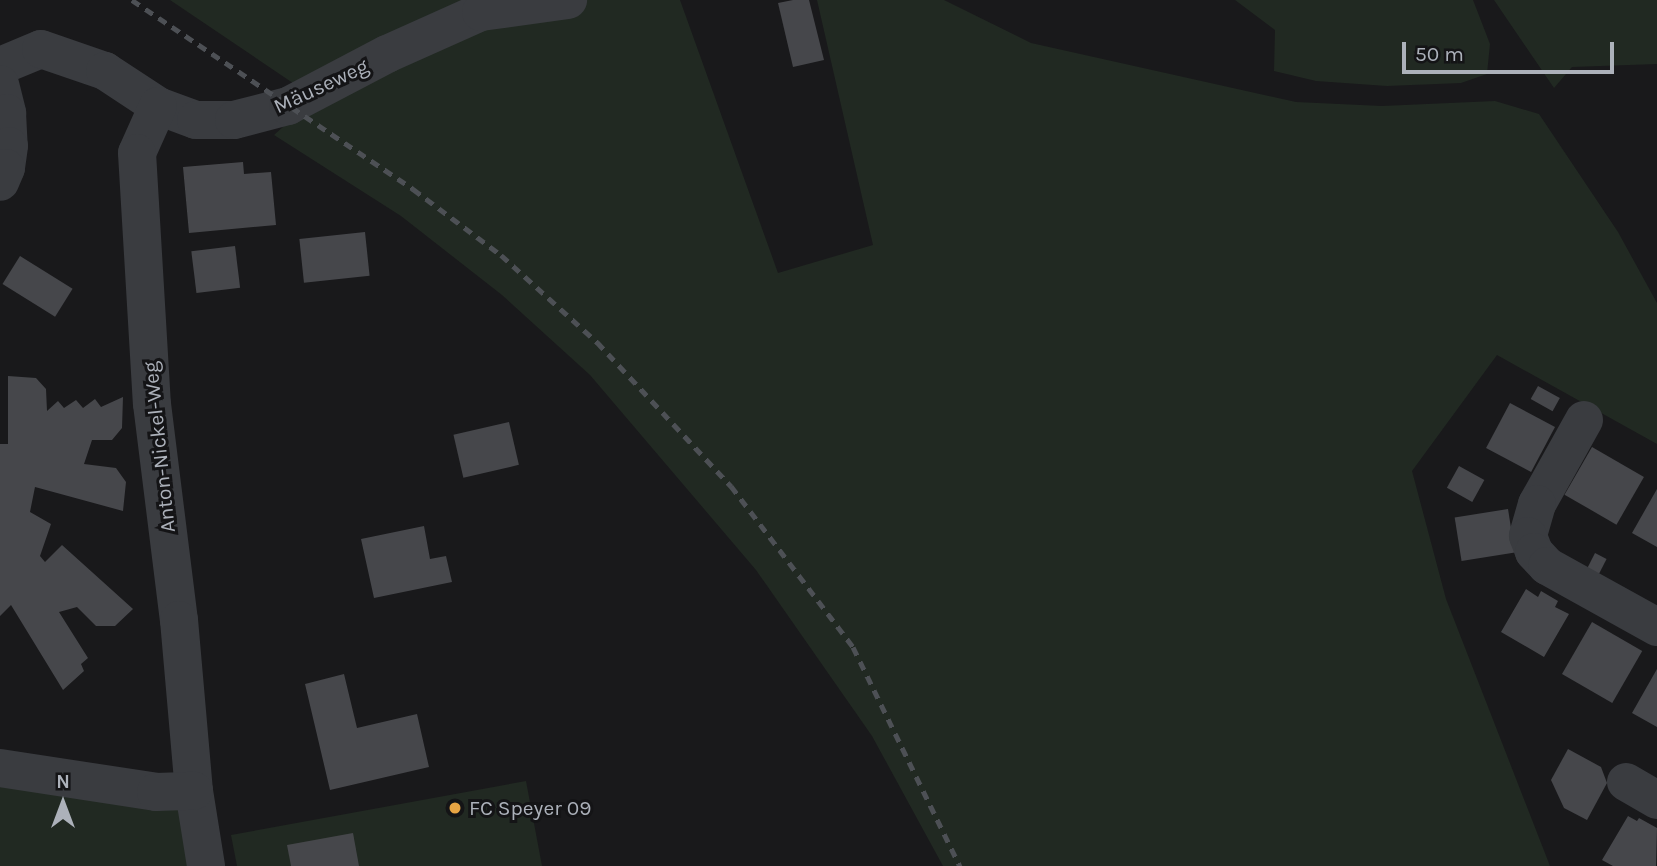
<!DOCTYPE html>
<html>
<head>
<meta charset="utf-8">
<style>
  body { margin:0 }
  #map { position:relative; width:1657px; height:866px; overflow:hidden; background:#19191b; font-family:Karla,sans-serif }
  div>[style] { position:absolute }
  .green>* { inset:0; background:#212922 }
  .building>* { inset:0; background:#46474b; transform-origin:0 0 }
  .minor>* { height:38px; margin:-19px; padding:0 19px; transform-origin:19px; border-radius:19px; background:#3a3c40 }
  .rail>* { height:5px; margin-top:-2.5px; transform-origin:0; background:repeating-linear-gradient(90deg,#4d5055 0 9px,transparent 0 16px) }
  .dots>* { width:19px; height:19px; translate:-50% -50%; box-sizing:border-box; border:4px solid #141416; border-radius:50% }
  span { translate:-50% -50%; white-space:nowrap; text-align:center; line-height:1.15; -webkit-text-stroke:6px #141416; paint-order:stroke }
  .street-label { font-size:21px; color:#acb1ba }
  .poi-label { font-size:21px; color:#acb1ba }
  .left { translate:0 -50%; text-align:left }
  .north { position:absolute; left:28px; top:768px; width:70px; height:70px; -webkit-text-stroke:5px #141416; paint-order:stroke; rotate:0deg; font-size:19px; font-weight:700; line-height:28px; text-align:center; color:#acb1ba }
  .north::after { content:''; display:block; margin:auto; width:24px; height:32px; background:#acb1ba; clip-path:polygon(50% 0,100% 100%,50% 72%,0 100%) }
  .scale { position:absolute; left:1402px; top:42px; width:212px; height:32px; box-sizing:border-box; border:4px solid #acb1ba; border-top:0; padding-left:9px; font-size:21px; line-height:24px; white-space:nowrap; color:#acb1ba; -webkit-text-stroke:5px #141416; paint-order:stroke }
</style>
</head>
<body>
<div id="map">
  <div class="green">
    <i style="clip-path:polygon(170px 0,680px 0,778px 273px,873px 245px,817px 0,944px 0,1031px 43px,1296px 102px,1382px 106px,1495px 101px,1539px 114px,1618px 232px,1657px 303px,1657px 444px,1497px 355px,1412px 471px,1446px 599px,1550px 866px,943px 866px,872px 736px,756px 570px,590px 375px,502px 295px,401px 216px,274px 135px,315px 98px)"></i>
    <i style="clip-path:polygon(1235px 0,1473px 0,1490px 44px,1487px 74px,1461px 83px,1387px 86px,1316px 81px,1274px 71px,1275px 30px)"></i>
    <i style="clip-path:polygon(1494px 0,1657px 0,1657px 64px,1572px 67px,1554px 88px)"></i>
    <i style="clip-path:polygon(526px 781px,542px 866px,237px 866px,231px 835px)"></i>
    <i style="clip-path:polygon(0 784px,184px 804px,192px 866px,0 866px)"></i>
  </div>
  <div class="building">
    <i style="clip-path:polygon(793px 0,809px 0,824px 60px,793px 67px,778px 3px)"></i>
    <i style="clip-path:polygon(243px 162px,244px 174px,271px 172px,276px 225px,189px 233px,183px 167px)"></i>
    <i style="left:365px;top:232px;width:44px;height:66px;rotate:84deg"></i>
    <i style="left:235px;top:246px;width:42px;height:44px;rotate:83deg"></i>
    <i style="left:20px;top:256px;width:62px;height:33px;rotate:32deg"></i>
    <i style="clip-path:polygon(8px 376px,36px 378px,46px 389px,47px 411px,58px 401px,64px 408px,76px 400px,83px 408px,95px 399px,101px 407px,123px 397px,122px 428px,112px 440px,92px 440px,84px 464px,116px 468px,126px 482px,123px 511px,35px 487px,30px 512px,51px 524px,40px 556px,45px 562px,62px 545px,133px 609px,115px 626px,96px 626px,77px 607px,59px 612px,88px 658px,81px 664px,84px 671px,63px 690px,11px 605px,0 616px,0 444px,8px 444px)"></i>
    <i style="left:1538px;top:386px;width:25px;height:15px;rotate:29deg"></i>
    <i style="left:1510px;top:403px;width:51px;height:51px;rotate:28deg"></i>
    <i style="left:509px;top:422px;width:44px;height:57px;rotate:77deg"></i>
    <i style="left:1592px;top:447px;width:60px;height:55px;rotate:30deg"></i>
    <i style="left:1459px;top:466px;width:29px;height:25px;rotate:29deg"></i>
    <i style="clip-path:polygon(1657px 489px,1657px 547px,1632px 533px)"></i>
    <i style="left:1508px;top:509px;width:44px;height:54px;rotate:81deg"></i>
    <i style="clip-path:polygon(424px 526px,430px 559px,446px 556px,452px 582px,374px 598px,361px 539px)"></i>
    <i style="left:1595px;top:553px;width:13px;height:24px;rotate:27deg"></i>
    <i style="clip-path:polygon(1526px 589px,1538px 597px,1541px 591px,1558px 601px,1555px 607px,1569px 614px,1544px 657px,1501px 632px)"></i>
    <i style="left:1592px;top:622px;width:58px;height:60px;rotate:30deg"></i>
    <i style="clip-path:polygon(1657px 669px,1657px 727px,1632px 713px)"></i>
    <i style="clip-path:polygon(344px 674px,357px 728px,417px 714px,429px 767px,330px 790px,305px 684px)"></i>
    <i style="clip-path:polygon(1568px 749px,1601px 767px,1607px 783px,1587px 820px,1564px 808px,1551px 780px)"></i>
    <i style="clip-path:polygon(1628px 816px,1637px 821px,1639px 818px,1657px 828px,1656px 866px,1613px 866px,1602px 860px)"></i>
    <i style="clip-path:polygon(353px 833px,359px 866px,291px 866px,287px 845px)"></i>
  </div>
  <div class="minor">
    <i style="left:0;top:66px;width:44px;rotate:-22.5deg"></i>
    <i style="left:41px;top:49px;width:68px;rotate:19deg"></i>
    <i style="left:105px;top:71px;width:64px;rotate:33.4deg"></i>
    <i style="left:158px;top:106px;width:40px;rotate:20.2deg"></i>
    <i style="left:196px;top:120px;width:38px"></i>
    <i style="left:234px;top:120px;width:56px;rotate:-14.5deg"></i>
    <i style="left:288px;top:106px;width:112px;rotate:-27.7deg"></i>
    <i style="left:387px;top:54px;width:103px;rotate:-24.1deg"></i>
    <i style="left:481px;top:12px;width:88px;rotate:-7.9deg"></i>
    <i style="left:0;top:84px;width:30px;rotate:76deg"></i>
    <i style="left:7px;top:113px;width:33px;rotate:87deg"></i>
    <i style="left:9px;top:146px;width:22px;rotate:98deg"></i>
    <i style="left:6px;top:168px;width:15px;rotate:113deg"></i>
    <i style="left:158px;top:106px;width:51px;rotate:114.1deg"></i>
    <i style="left:137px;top:153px;width:251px;rotate:86.6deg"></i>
    <i style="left:152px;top:404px;width:218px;rotate:82.9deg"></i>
    <i style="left:179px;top:620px;width:172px;rotate:85deg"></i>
    <i style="left:194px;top:791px;width:76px;rotate:80.9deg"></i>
    <i style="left:1584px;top:420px;width:96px;rotate:119.2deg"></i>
    <i style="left:1537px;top:504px;width:33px;rotate:106deg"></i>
    <i style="left:1528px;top:536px;width:17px;rotate:69deg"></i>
    <i style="left:1534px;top:552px;width:19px;rotate:47deg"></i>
    <i style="left:1547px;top:566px;width:126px;rotate:29deg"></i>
    <i style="left:0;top:768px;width:158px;rotate:8.7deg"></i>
    <i style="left:156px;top:792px;width:38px;rotate:-2deg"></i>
    <i style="left:1626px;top:782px;width:36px;rotate:30deg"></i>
  </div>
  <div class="rail">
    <i style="left:132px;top:0;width:339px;rotate:33.9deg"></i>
    <i style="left:413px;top:189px;width:110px;rotate:36.9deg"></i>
    <i style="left:501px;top:255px;width:130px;rotate:42.2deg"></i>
    <i style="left:597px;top:342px;width:197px;rotate:47.1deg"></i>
    <i style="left:731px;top:486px;width:202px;rotate:52.8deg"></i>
    <i style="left:853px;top:647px;width:244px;rotate:64deg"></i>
  </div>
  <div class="dots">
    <i style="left:455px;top:808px;background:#e8a544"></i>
  </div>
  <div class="street-label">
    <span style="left:321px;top:86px;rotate:-25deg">Mäuseweg</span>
    <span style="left:159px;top:447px;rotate:-96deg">Anton-Nickel-Weg</span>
  </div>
  <div class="poi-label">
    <span class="left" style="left:469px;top:808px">FC Speyer 09</span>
  </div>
  <div class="north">N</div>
  <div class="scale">50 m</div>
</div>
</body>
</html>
